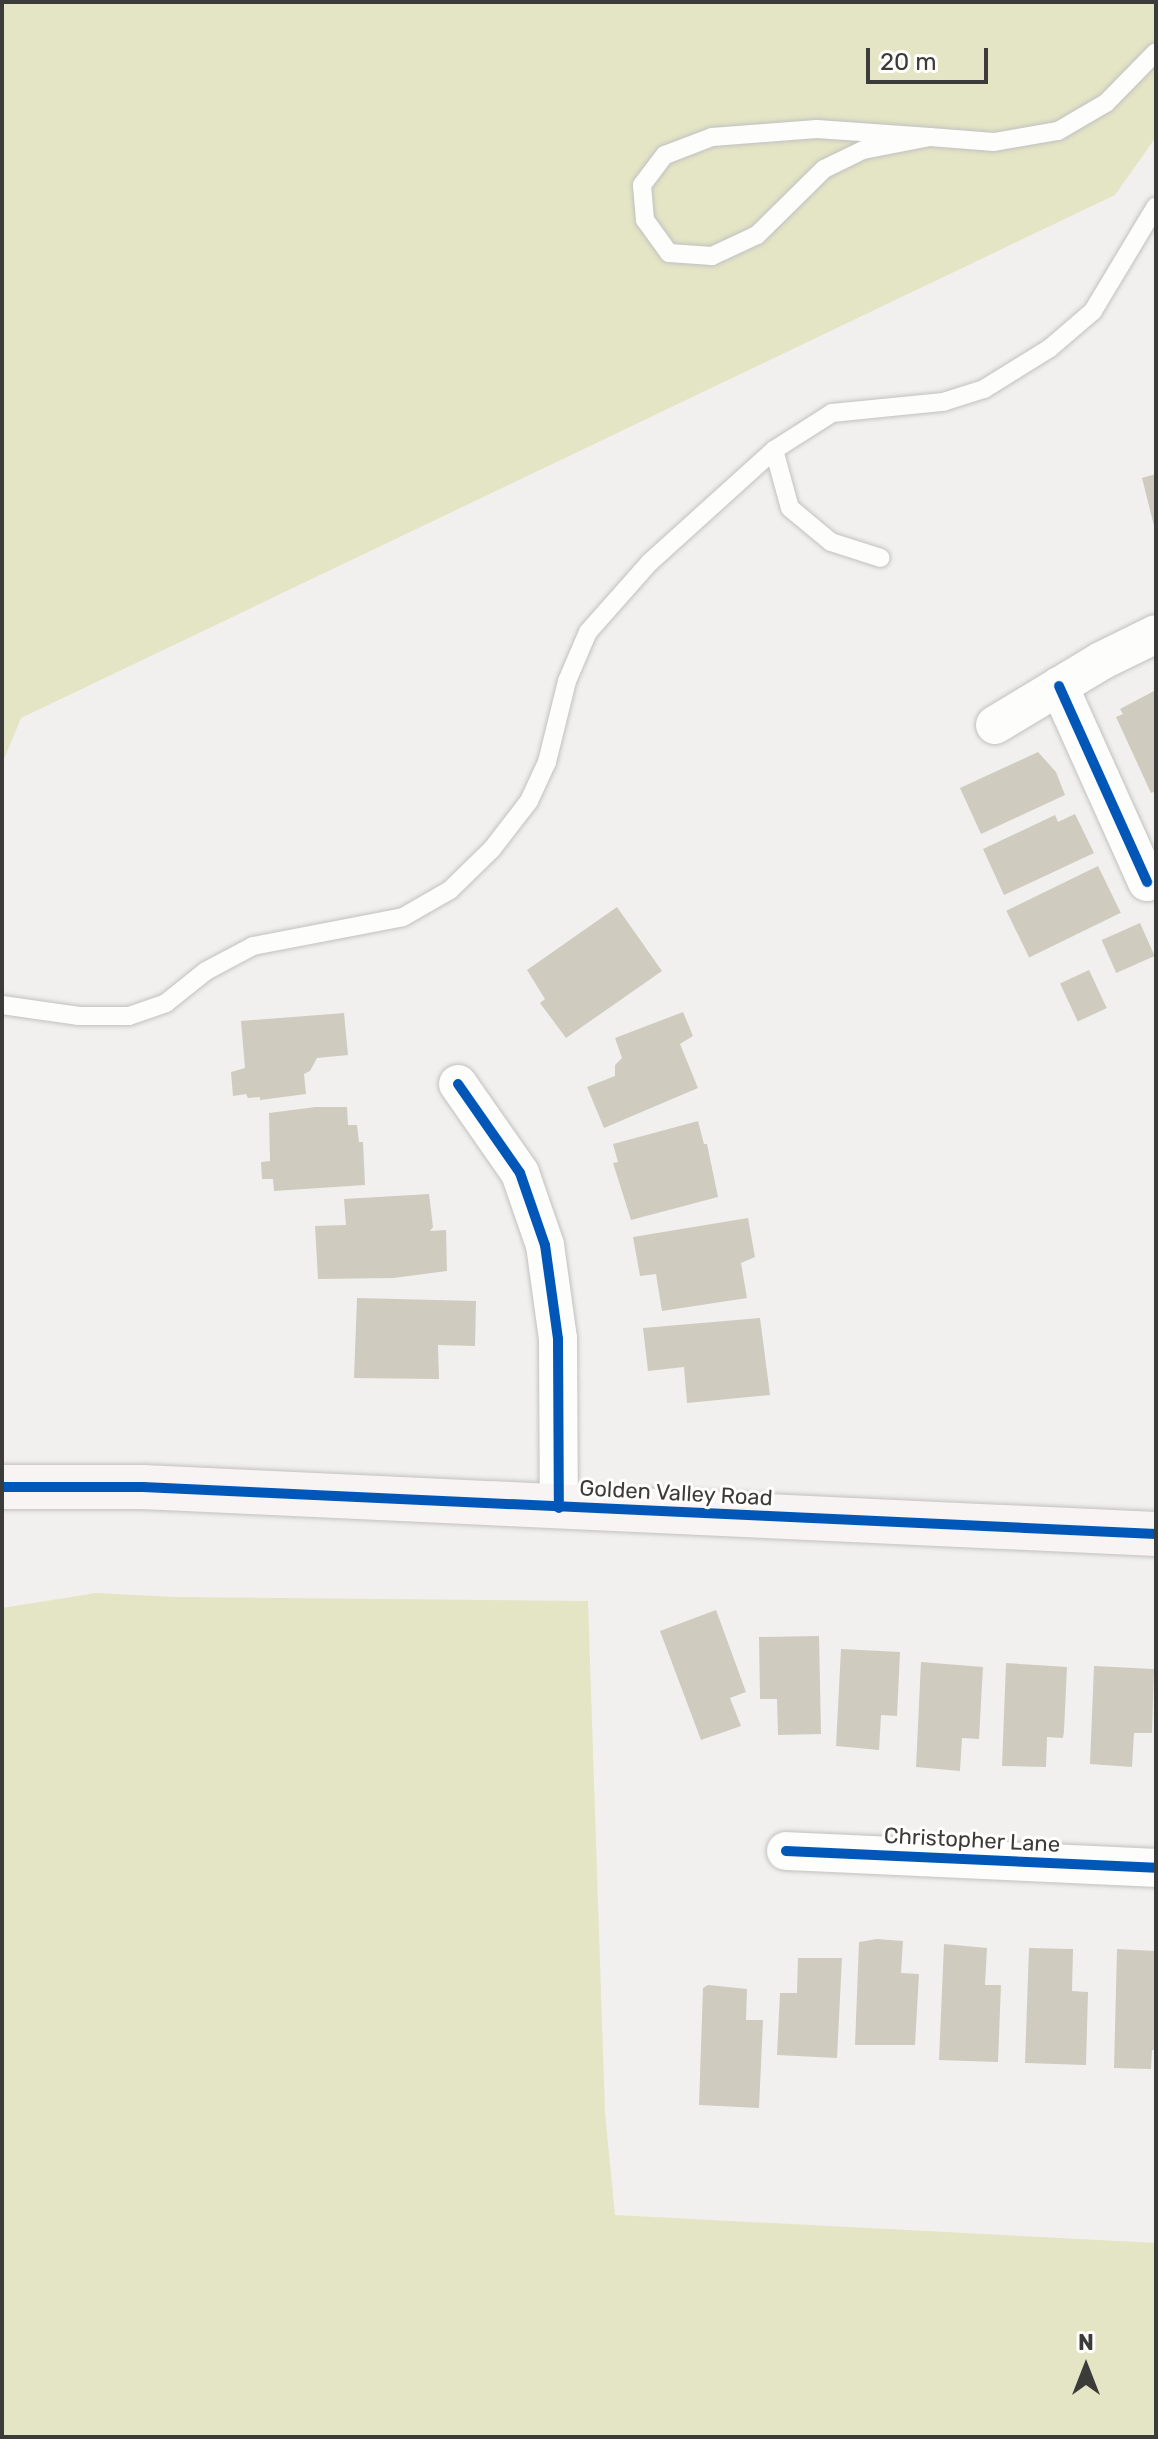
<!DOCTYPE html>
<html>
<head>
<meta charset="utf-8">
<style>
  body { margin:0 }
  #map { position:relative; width:1158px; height:2439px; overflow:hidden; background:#f1f0ee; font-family:Rubik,sans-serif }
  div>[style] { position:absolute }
  .green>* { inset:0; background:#e3e5c5 }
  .building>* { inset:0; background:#cfcbbe; transform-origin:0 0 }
  .roads { filter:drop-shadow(0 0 2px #c2c1c0) drop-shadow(0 0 2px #c2c1c0) }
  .lane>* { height:18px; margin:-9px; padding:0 9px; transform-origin:9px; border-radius:9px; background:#fdfdfc }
  .street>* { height:38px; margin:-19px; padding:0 19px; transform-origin:19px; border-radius:19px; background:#fdfdfc }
  .secondary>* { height:44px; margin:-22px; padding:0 22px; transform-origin:22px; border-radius:22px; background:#f8f4f4 }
  .cycleway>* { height:10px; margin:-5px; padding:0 5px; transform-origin:5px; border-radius:5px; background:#0057b8 }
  span { translate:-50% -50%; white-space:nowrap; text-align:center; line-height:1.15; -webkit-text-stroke:6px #fffefb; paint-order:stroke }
  .street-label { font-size:22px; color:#3b3b3a }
  .frame { position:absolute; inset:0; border:4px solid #3b3b3a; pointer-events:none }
  .north { position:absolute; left:1046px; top:2327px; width:80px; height:80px; -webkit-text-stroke:6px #fffefb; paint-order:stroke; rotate:0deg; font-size:22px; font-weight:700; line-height:32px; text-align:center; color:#3b3b3a }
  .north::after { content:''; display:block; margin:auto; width:28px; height:36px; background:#3b3b3a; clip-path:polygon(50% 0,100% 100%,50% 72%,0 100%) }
  .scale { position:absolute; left:866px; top:48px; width:122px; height:36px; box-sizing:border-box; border:4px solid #3b3b3a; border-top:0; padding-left:10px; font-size:24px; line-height:28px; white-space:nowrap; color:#3b3b3a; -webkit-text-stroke:6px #fffefb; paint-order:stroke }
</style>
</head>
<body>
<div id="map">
  <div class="green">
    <i style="clip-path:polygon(2px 2px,1156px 2px,1156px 137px,1115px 195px,21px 718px,2px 764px)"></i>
    <i style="clip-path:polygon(96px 1593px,175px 1597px,588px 1601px,605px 2113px,615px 2215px,1156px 2243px,1156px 2437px,2px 2437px,2px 1608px)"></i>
  </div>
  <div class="building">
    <i style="clip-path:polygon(1156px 474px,1156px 530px,1155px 530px,1142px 478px)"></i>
    <i style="clip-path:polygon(1156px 690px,1156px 791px,1151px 793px,1116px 717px,1123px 714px,1120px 709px)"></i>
    <i style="clip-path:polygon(1038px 752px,1056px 772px,1065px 795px,981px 834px,960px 788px)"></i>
    <i style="clip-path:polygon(1075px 814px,1094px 853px,1004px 895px,983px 849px,1055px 815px,1058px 822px)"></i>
    <i style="left:1098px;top:866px;width:52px;height:102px;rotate:64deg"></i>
    <i style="clip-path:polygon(617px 907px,662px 971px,566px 1038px,540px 1003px,545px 999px,527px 970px)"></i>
    <i style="left:1140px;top:923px;width:36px;height:42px;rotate:66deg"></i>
    <i style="left:1089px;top:970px;width:42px;height:32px;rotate:65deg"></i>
    <i style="clip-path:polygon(683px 1012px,693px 1036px,680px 1044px,698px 1088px,604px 1128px,587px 1087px,615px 1076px,615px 1065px,622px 1058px,615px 1038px)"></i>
    <i style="clip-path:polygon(344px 1013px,348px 1055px,317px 1058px,310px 1071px,304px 1074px,306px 1094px,260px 1100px,260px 1097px,248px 1098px,246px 1094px,233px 1096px,231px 1072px,245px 1068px,241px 1021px)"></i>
    <i style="clip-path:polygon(316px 1107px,347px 1107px,348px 1125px,357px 1125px,359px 1142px,363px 1142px,365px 1185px,274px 1191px,273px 1179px,262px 1179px,261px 1162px,270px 1161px,269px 1113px)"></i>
    <i style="clip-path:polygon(698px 1121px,704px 1144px,707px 1144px,718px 1197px,631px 1220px,613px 1163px,618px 1162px,613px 1144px)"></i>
    <i style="clip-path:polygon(429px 1194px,433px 1227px,430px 1231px,446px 1230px,447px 1271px,393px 1278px,318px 1279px,315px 1226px,346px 1225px,344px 1199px)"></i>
    <i style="clip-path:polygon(748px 1218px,755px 1257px,741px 1263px,747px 1298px,662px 1311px,656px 1274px,640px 1276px,633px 1237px)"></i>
    <i style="clip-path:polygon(357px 1298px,476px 1301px,475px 1346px,438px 1345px,439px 1379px,354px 1378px)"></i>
    <i style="clip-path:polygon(760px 1318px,770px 1395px,687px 1403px,684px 1367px,648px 1371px,643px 1328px)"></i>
    <i style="clip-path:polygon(716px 1610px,746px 1692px,730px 1698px,741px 1726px,701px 1740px,660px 1631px)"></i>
    <i style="clip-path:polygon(819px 1636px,821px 1734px,778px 1735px,777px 1699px,760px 1699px,759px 1637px)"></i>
    <i style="clip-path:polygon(841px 1649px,900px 1652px,897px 1716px,881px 1715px,879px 1750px,836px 1746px)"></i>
    <i style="clip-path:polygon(921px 1662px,983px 1667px,979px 1739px,962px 1738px,960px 1771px,916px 1767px)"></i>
    <i style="clip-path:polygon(1006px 1663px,1067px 1667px,1064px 1731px,1063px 1738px,1047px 1737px,1046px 1767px,1002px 1766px)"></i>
    <i style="clip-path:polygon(1094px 1666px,1154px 1669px,1152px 1733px,1134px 1733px,1132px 1767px,1090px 1764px)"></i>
    <i style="clip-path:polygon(877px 1939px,903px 1941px,901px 1973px,919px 1974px,915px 2045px,855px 2045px,859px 1942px)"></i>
    <i style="clip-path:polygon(944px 1944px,987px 1948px,985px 1985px,1001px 1985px,998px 2062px,939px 2060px)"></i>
    <i style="clip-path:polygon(1029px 1948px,1073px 1949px,1072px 1991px,1088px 1992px,1086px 2065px,1025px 2063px)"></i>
    <i style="clip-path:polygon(1117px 1949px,1156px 1951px,1156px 2050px,1152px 2050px,1151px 2069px,1114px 2068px)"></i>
    <i style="clip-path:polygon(798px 1958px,842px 1958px,837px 2058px,777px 2055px,780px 1993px,797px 1993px)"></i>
    <i style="clip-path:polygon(708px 1985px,747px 1989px,746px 2020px,763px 2020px,759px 2108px,699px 2105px,703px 1988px)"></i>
  </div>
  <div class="roads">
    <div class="lane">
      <i style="left:930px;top:137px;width:68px;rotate:169deg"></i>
      <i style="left:863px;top:150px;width:43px;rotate:154deg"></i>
      <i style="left:824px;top:169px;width:94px;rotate:135.4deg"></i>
      <i style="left:757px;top:235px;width:50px;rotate:155deg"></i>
      <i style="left:712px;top:256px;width:43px;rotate:-176deg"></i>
      <i style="left:669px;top:253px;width:41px;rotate:-126deg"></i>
      <i style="left:645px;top:220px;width:35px;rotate:-95deg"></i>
      <i style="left:642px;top:185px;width:38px;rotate:-53deg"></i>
      <i style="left:665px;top:155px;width:50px;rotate:-21deg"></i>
      <i style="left:712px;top:137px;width:105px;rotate:-4.4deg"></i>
      <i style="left:817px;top:129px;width:113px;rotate:4deg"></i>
      <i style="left:930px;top:137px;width:64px;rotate:4.5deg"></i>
      <i style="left:994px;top:142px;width:65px;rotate:-9.8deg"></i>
      <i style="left:1058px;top:131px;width:56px;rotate:-30.3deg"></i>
      <i style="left:1106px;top:103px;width:71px;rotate:-45.6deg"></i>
      <i style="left:774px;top:450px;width:60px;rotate:74.6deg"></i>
      <i style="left:790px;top:508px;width:53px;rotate:39.7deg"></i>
      <i style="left:831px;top:542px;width:52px;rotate:17.7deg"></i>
      <i style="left:2px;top:1005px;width:78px;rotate:8.1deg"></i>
      <i style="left:79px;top:1016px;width:50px"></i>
      <i style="left:129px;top:1016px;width:39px;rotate:-19deg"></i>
      <i style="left:166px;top:1003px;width:51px;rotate:-38.7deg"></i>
      <i style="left:206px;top:971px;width:53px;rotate:-28deg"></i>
      <i style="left:253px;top:946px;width:153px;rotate:-10.9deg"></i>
      <i style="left:403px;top:917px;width:54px;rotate:-29.9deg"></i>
      <i style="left:450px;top:890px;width:59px;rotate:-44.3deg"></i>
      <i style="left:492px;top:849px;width:61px;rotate:-52.4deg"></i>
      <i style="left:529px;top:801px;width:43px;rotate:-65.2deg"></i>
      <i style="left:547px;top:762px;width:83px;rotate:-76.1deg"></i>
      <i style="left:567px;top:681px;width:53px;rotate:-66.8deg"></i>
      <i style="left:588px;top:632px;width:92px;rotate:-48.5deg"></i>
      <i style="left:649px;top:563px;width:169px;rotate:-42.1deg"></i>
      <i style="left:774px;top:450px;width:69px;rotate:-32.5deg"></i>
      <i style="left:832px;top:413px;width:112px;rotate:-5.7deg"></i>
      <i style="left:943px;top:402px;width:43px;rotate:-17.6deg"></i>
      <i style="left:984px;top:389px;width:78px;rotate:-31.8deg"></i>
      <i style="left:1050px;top:348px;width:57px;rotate:-40.7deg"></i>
      <i style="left:1093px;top:311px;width:122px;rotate:-59deg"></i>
    </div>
    <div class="street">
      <i style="left:1059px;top:686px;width:215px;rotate:65.8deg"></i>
      <i style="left:995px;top:725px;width:124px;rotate:-31.1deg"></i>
      <i style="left:1101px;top:661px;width:61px;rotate:-26.1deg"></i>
      <i style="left:458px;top:1084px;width:108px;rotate:55.1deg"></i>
      <i style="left:520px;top:1173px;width:76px;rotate:70.9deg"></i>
      <i style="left:545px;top:1245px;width:95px;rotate:82.1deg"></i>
      <i style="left:558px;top:1339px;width:169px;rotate:89.7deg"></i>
      <i style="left:786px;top:1851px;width:370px;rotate:2.6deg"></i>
    </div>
    <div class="secondary">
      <i style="left:2px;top:1487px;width:141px"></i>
      <i style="left:143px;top:1487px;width:1014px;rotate:2.66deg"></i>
    </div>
  </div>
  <div class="cycleway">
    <i style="left:1059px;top:686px;width:215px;rotate:65.8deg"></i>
    <i style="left:458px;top:1084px;width:108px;rotate:55.1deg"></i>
    <i style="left:520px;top:1173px;width:76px;rotate:70.9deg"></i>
    <i style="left:545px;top:1245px;width:95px;rotate:82.1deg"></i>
    <i style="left:558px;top:1339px;width:169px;rotate:89.7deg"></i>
    <i style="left:2px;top:1487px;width:141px"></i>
    <i style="left:143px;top:1487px;width:1014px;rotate:2.66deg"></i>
    <i style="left:786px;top:1851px;width:370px;rotate:2.6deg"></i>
  </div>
  <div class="street-label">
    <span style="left:676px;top:1493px;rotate:3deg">Golden Valley Road</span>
    <span style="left:972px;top:1840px;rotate:3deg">Christopher Lane</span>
  </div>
  <div class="frame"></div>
  <div class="north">N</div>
  <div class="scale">20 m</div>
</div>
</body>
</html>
